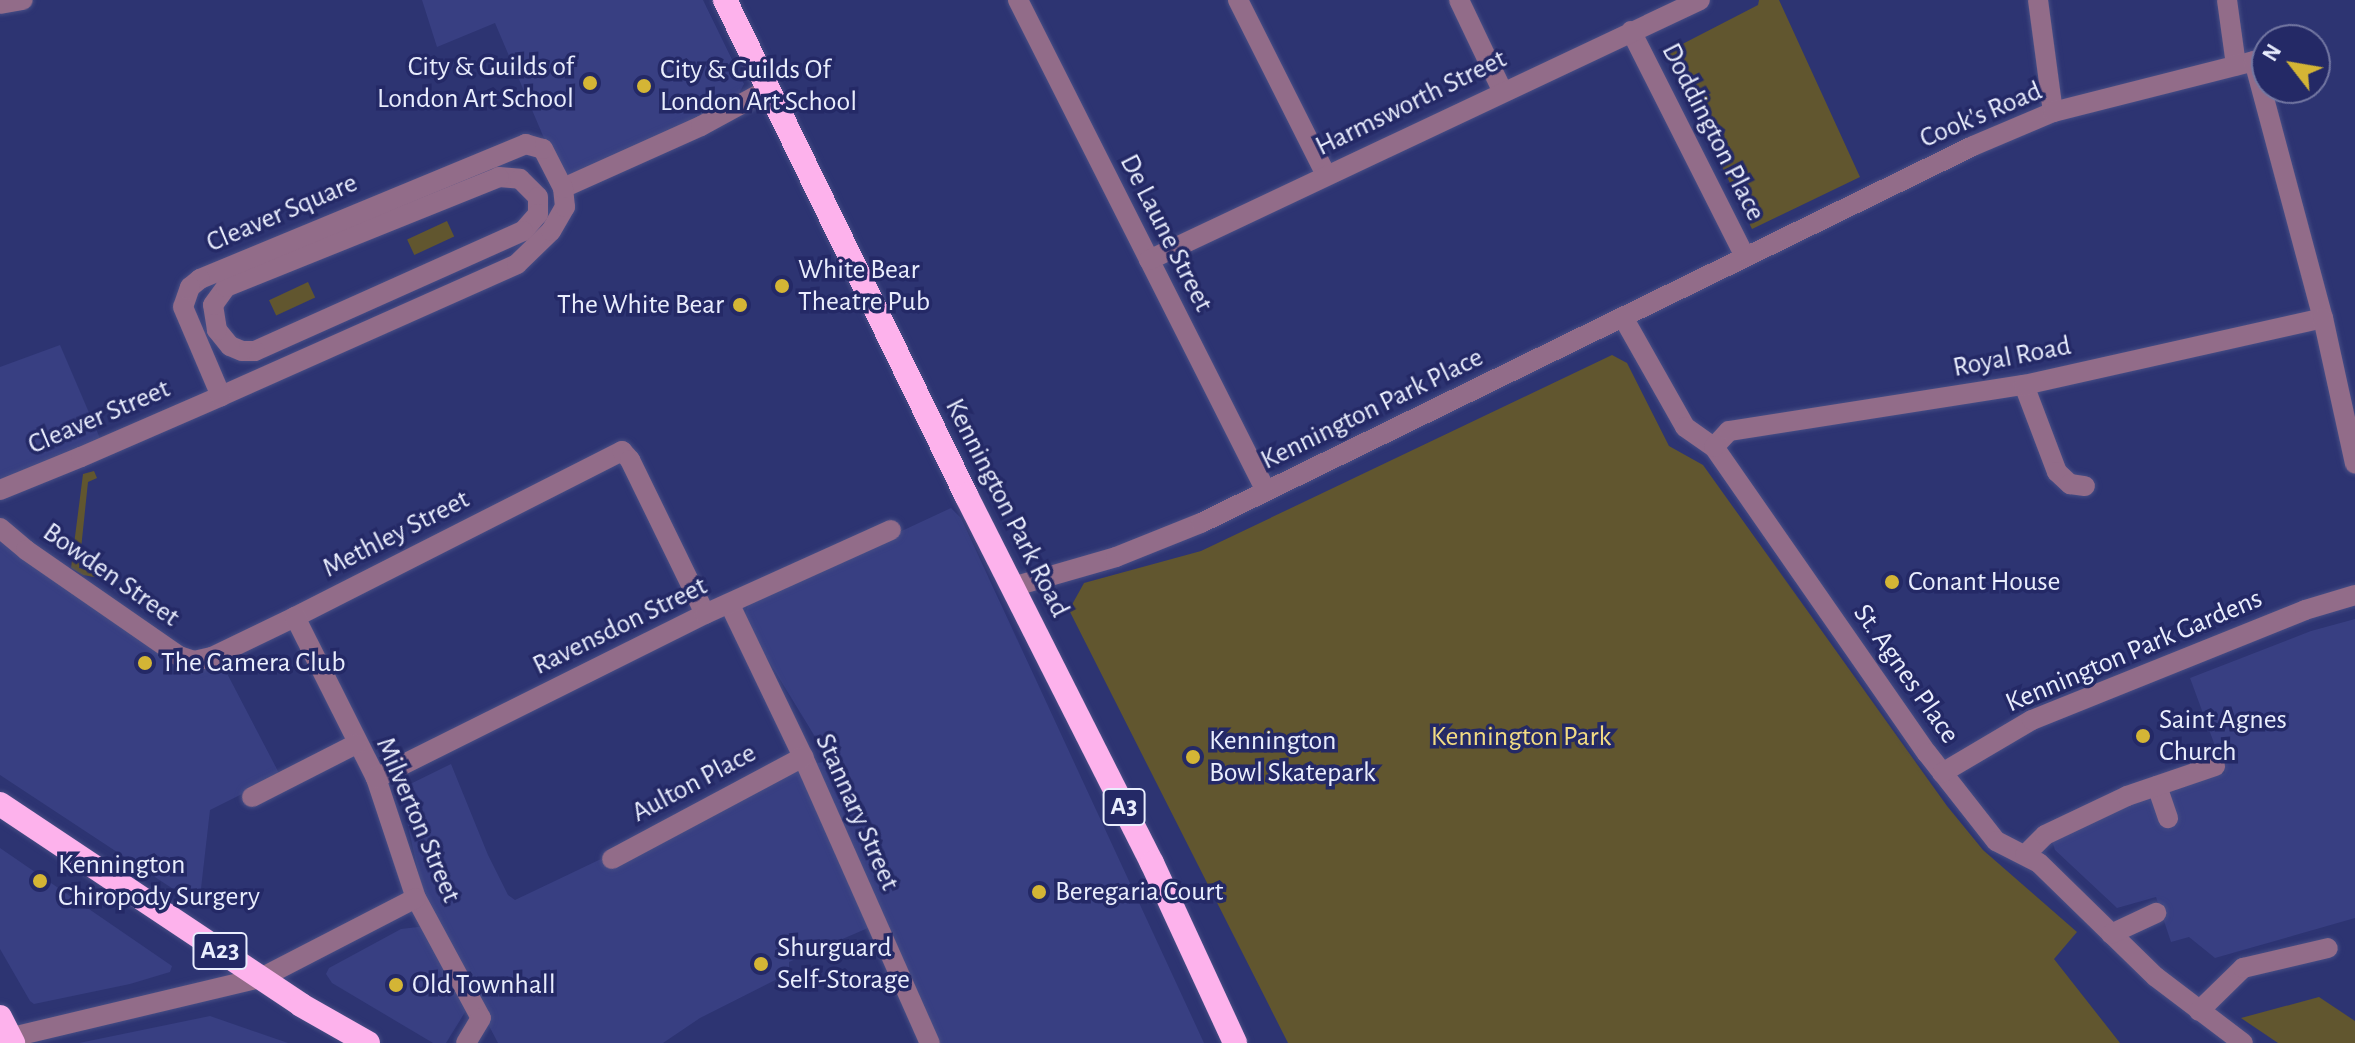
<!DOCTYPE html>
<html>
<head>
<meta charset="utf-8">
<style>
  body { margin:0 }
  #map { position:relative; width:2355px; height:1043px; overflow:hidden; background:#2d3472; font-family:"Alegreya Sans",sans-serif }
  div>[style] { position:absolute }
  .built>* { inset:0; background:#383f82 }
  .green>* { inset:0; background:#61562f; transform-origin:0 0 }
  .roads { filter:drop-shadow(0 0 2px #474e85) drop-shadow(0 0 2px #474e85) }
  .minor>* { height:20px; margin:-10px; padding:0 10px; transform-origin:10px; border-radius:10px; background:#926c89 }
  .highway>* { height:24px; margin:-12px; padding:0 12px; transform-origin:12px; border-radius:12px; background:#fdb2ec }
  .dots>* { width:22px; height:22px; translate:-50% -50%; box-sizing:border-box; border:4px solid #242966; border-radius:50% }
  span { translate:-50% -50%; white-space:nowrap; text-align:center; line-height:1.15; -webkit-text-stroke:7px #242966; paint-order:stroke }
  .shield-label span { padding:2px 6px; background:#242966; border:2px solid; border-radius:6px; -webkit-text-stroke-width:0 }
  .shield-label { font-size:26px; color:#e9edfd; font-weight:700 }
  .poi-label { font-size:28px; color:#e9edfd }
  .right { translate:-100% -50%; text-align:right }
  .left { translate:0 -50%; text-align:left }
  .street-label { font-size:28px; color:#e9edfd }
  .park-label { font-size:28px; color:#f2db83 }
  .north { position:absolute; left:2251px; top:24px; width:80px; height:80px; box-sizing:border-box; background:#242966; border:2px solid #7377a2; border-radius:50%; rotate:301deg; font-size:22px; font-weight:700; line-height:32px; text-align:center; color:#e9edfd }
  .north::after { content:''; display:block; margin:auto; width:28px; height:36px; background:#d4b535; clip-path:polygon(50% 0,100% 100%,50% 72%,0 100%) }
</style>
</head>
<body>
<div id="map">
  <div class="built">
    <i style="clip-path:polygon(422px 0,703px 0,744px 84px,736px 99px,620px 157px,570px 175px,558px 171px,495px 23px,437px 47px)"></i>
    <i style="clip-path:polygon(60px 345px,102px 443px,0 480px,0 367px)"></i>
    <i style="clip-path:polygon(951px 508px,961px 518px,1204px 1043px,937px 1043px,882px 922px,789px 962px,789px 973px,700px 1018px,663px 1043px,498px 1043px,425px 904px,400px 789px,451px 764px,488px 855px,508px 895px,515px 900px,794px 767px,824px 762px,828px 758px,743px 619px,749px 602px)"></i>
    <i style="clip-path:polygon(0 536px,179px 662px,220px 660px,280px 775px,210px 810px,199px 906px,0 775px)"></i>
    <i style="clip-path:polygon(2355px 619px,2355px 918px,2215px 958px,2189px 937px,2171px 942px,2156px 897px,2117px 908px,2055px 850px,2052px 841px,2125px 806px,2225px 773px,2190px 678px,2311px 631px)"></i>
    <i style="clip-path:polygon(0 848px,172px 966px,170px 972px,130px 984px,34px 1004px,30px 1001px,0 949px)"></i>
    <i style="clip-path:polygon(426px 926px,470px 1004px,446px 1043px,433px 1043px,332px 983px,326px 974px,329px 968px,401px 929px)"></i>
    <i style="clip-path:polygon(210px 1016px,288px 1043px,79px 1043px)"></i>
  </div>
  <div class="green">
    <i style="clip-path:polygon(1759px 0,1779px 0,1860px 177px,1752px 229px,1704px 129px,1700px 130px,1665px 53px,1758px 5px)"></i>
    <i style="left:447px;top:221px;width:17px;height:44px;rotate:65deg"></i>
    <i style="left:308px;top:282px;width:17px;height:43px;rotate:65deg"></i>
    <i style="clip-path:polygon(1612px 355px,1627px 363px,1669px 446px,1703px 465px,1947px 806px,1983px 850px,2077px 932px,2054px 959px,2120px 1043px,1288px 1043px,1069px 610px,1084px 583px,1201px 551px)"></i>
    <i style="clip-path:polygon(94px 471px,97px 478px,88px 482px,79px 568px,113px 572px,110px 580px,83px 575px,71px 568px,83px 474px)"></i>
    <i style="clip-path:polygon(2319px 997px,2355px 1021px,2355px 1043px,2278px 1043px,2241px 1018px)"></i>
  </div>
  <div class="roads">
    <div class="minor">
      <i style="left:1018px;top:0;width:550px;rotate:63.2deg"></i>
      <i style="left:1238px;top:0;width:196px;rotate:63.3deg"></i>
      <i style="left:1459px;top:0;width:100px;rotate:64.5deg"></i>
      <i style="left:2038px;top:0;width:113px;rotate:82.4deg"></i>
      <i style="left:2227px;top:0;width:66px;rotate:82.1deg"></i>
      <i style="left:0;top:4px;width:23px;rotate:-10deg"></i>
      <i style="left:1631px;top:31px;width:253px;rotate:63.2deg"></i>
      <i style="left:499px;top:177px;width:21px;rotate:5deg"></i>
      <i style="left:520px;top:179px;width:25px;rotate:45deg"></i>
      <i style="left:538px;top:197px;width:17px;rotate:90deg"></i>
      <i style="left:538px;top:214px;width:23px;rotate:131deg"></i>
      <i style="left:523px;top:231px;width:294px;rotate:155.9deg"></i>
      <i style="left:255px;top:351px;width:13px;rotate:180deg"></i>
      <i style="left:242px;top:351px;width:13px;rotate:-157deg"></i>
      <i style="left:230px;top:346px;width:21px;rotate:-129deg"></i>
      <i style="left:217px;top:330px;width:25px;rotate:-99deg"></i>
      <i style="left:213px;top:305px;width:22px;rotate:-54deg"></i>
      <i style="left:226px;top:287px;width:294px;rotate:-21.9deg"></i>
      <i style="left:563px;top:188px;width:151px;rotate:-24.2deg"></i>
      <i style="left:701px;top:126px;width:77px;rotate:-28.6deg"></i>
      <i style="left:1149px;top:260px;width:609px;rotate:-25.26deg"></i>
      <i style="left:1624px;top:319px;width:124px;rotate:60.5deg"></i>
      <i style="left:1685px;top:427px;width:35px;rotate:35deg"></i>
      <i style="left:1714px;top:447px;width:373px;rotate:55.2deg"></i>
      <i style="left:1927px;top:753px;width:112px;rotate:51.9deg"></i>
      <i style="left:1996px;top:841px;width:48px;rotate:27.1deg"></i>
      <i style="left:2039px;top:863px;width:163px;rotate:44.3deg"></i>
      <i style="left:2156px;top:977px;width:109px;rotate:37.2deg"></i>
      <i style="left:2024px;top:385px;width:93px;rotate:69.2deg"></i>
      <i style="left:2057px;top:472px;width:18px;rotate:43deg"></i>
      <i style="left:2070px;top:484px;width:15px;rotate:8deg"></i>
      <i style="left:1714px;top:447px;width:22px;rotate:-47deg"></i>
      <i style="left:1729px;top:431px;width:299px;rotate:-8.9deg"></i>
      <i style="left:2024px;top:385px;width:306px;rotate:-12.6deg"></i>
      <i style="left:0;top:490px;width:87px;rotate:-22.2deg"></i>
      <i style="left:81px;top:457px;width:153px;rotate:-23.5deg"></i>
      <i style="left:221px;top:396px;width:324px;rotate:-24deg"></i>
      <i style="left:517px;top:264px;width:47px;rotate:-44.1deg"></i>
      <i style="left:551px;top:231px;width:28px;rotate:-60deg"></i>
      <i style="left:565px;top:207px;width:19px;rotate:-96deg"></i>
      <i style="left:563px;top:188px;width:44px;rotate:-117.1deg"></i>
      <i style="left:543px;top:149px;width:18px;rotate:-164deg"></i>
      <i style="left:526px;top:144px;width:353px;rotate:157.5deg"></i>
      <i style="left:200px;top:279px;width:13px;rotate:141deg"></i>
      <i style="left:190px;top:287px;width:21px;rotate:109deg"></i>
      <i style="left:183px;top:307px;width:97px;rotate:66.9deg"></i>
      <i style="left:0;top:528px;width:34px;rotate:40deg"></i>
      <i style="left:26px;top:550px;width:186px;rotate:34.7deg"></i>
      <i style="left:179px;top:656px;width:16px;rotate:18deg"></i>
      <i style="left:194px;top:661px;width:18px;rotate:-13deg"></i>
      <i style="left:212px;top:657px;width:92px;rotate:-25.7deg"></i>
      <i style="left:295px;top:617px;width:367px;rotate:-26.9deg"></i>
      <i style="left:622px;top:451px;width:12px;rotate:48deg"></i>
      <i style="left:630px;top:460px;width:171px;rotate:64deg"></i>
      <i style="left:1012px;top:587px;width:108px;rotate:-16.1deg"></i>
      <i style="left:1116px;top:557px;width:92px;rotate:-21.8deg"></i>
      <i style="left:1201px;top:523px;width:859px;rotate:-26.03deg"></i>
      <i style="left:1973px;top:146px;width:87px;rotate:-23deg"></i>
      <i style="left:2053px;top:112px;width:207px;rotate:-14.2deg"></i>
      <i style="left:2254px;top:61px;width:266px;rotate:75deg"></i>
      <i style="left:2323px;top:318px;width:149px;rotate:77.6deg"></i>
      <i style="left:730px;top:605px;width:169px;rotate:64.3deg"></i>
      <i style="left:803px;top:757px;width:313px;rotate:66.1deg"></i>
      <i style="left:295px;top:617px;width:180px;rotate:63.3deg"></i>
      <i style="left:376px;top:778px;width:126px;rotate:71.6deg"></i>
      <i style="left:416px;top:898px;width:136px;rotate:61.6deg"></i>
      <i style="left:481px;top:1018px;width:29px;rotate:121deg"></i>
      <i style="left:1942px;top:773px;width:104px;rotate:-30.5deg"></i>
      <i style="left:2032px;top:720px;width:294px;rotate:-21.9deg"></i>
      <i style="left:2305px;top:610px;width:52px;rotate:-16.7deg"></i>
      <i style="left:376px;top:778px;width:368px;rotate:-26.5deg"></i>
      <i style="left:705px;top:614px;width:204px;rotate:-24.3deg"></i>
      <i style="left:2157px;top:786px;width:34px;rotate:71deg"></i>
      <i style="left:252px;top:797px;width:117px;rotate:-27deg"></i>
      <i style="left:2025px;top:855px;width:28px;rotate:-45deg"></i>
      <i style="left:2045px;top:835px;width:91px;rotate:-25.4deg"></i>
      <i style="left:2127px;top:796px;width:93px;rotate:-18.8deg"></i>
      <i style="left:612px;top:859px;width:217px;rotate:-28.1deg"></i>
      <i style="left:2111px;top:934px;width:50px;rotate:-25deg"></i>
      <i style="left:2199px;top:1011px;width:62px;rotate:-44.3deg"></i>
      <i style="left:2243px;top:968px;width:87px;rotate:-13.2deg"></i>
      <i style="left:0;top:1040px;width:268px;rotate:-13.4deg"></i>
      <i style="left:261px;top:978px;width:174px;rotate:-27.3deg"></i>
    </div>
    <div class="highway">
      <i style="left:725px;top:0;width:551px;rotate:64.04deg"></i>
      <i style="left:966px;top:495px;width:412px;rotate:63.2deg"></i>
      <i style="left:1152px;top:863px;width:198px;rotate:65.2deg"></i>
      <i style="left:0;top:804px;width:362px;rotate:33.7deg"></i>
      <i style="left:301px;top:1005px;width:77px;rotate:29.6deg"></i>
      <i style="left:0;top:1017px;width:29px;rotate:63deg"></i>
    </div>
  </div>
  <div class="dots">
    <i style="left:590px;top:83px;background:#d4b535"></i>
    <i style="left:644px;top:86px;background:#d4b535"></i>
    <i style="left:782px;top:286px;background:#d4b535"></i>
    <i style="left:740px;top:305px;background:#d4b535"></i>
    <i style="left:1892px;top:582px;background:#d4b535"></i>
    <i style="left:145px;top:663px;background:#d4b535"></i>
    <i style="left:2143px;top:736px;background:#d4b535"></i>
    <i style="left:1193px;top:757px;background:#d4b535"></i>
    <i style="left:40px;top:881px;background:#d4b535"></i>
    <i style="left:1039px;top:892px;background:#d4b535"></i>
    <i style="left:761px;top:964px;background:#d4b535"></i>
    <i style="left:396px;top:985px;background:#d4b535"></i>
  </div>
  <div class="shield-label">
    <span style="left:1124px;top:807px">A3</span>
    <span style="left:220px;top:951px">A23</span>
  </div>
  <div class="poi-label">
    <span class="right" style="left:574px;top:83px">City &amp; Guilds of<br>London Art School</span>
    <span class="left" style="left:660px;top:86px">City &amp; Guilds Of<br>London Art School</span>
    <span class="left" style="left:798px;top:286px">White Bear<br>Theatre Pub</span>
    <span class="right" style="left:724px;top:305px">The White Bear</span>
    <span class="left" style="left:1908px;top:582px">Conant House</span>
    <span class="left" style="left:161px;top:663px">The Camera Club</span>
    <span class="left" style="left:2159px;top:736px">Saint Agnes<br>Church</span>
    <span class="left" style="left:1209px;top:757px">Kennington<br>Bowl Skatepark</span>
    <span class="left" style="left:58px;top:881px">Kennington<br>Chiropody Surgery</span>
    <span class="left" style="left:1055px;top:892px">Beregaria Court</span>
    <span class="left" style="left:777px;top:964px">Shurguard<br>Self-Storage</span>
    <span class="left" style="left:412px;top:985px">Old Townhall</span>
  </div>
  <div class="street-label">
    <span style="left:1411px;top:103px;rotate:-26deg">Harmsworth Street</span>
    <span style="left:1981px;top:115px;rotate:-23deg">Cook's Road</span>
    <span style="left:1713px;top:132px;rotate:63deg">Doddington Place</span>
    <span style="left:282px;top:213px;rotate:-23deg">Cleaver Square</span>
    <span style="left:1166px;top:233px;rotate:63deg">De Laune Street</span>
    <span style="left:2012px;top:357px;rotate:-11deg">Royal Road</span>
    <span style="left:1372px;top:409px;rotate:-26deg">Kennington Park Place</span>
    <span style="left:99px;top:417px;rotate:-23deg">Cleaver Street</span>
    <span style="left:1007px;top:508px;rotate:63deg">Kennington Park Road</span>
    <span style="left:396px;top:534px;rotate:-27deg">Methley Street</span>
    <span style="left:111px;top:575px;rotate:35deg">Bowden Street</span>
    <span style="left:620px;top:626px;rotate:-26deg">Ravensdon Street</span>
    <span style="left:2134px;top:651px;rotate:-23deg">Kennington Park Gardens</span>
    <span style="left:1906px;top:674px;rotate:55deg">St. Agnes Place</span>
    <span style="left:694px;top:783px;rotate:-28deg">Aulton Place</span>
    <span style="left:857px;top:812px;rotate:66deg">Stannary Street</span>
    <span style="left:418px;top:820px;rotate:67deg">Milverton Street</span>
  </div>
  <div class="park-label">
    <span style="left:1521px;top:737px">Kennington Park</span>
  </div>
  <div class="north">N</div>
</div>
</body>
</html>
